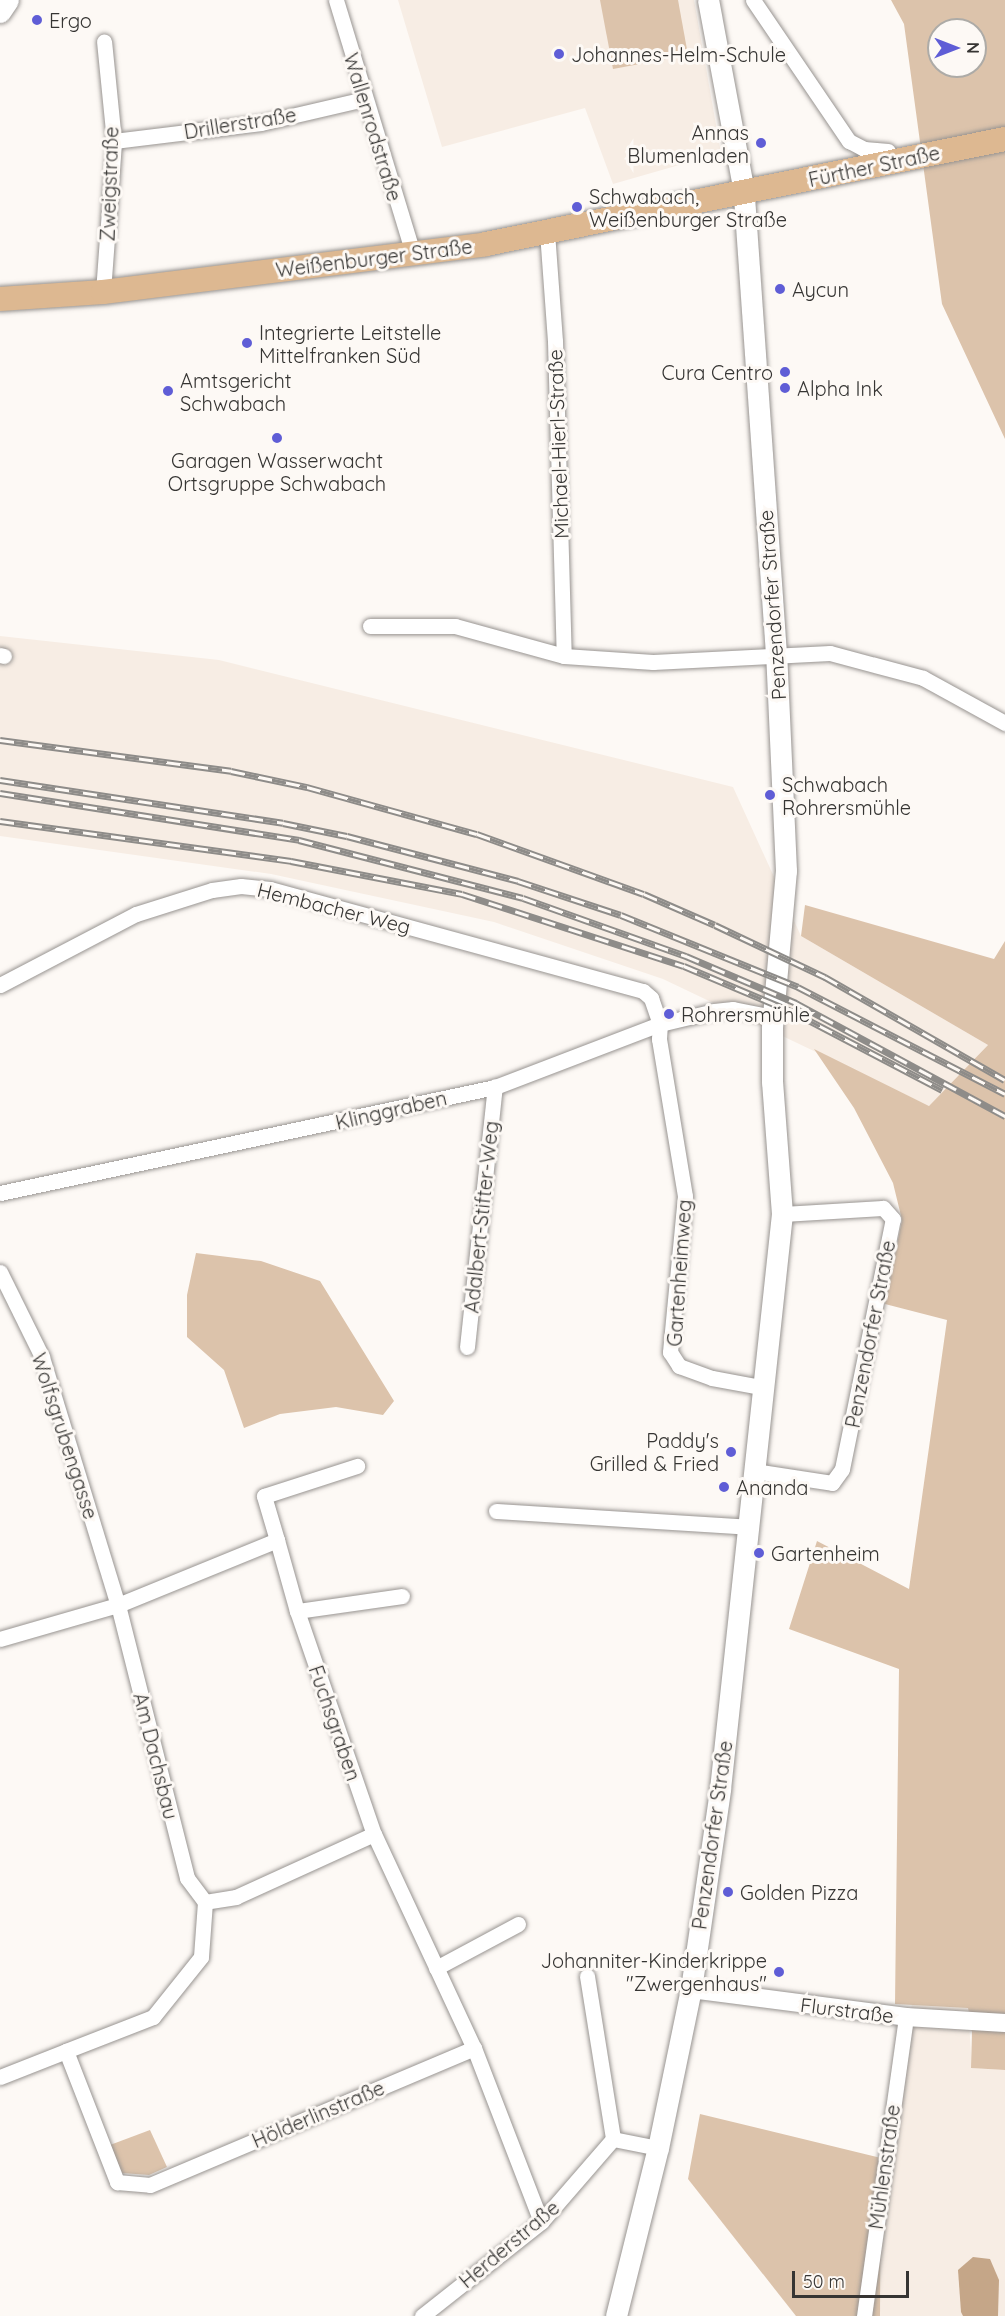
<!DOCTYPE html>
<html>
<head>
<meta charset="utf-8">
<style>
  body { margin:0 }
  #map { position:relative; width:1005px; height:2316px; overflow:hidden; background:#fdf9f5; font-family:Quicksand,sans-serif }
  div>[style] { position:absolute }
  .built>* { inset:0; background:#f7ede4 }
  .green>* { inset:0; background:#dcc3ab }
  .water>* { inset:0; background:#c5a688 }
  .roads { filter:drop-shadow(0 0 2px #989491) drop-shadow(0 0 2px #989491) }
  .minor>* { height:15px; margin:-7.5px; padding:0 7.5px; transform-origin:7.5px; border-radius:7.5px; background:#fff }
  .tertiary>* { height:18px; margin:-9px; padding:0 9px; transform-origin:9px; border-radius:9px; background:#fff }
  .secondary>* { height:21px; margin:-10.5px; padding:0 10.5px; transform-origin:10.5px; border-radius:10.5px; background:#fff }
  .primary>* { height:24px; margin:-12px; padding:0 12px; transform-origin:12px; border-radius:12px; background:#ddb891 }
  .rail>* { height:7px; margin-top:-3.5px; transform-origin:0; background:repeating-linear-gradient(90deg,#fdf9f5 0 14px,#8e8c89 0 28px); box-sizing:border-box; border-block:2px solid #8e8c89 }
  .dots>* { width:16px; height:16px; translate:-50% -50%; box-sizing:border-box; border:3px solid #fdf9f5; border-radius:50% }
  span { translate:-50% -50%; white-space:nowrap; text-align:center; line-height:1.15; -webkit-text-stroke:6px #fdf9f5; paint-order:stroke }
  .poi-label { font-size:20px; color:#363533 }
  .left { translate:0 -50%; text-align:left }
  .right { translate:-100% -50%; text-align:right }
  .street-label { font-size:20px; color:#363533 }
  .north { position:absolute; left:927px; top:18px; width:60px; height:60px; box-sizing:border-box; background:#fdf9f5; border:2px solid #adaba7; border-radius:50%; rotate:90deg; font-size:16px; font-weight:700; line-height:24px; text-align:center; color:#363533 }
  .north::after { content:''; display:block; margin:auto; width:21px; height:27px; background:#5f5dd6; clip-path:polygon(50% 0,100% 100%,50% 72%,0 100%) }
  .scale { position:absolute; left:792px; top:2271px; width:117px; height:27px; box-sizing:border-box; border:3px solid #363533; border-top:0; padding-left:8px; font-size:18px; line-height:21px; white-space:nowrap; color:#363533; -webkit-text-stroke:4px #fdf9f5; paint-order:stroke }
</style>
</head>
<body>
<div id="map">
  <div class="built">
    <i style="clip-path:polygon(398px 0,694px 0,721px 153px,613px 184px,585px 108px,442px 147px)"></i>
    <i style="clip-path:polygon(0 636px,219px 660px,733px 787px,801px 936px,988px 1045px,929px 1106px,663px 979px,494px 922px,271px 874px,0 836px)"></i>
    <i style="clip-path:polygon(912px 2004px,968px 2007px,972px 2068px,1005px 2070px,1005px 2316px,880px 2316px,881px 2158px)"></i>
  </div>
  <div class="green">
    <i style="clip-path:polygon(600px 0,678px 0,688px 55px,613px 69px)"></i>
    <i style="clip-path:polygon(evenodd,891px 0,1005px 0,1005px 439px,942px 304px,904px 24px,891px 0,939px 30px,975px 30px,975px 66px,939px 66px,939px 30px)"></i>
    <i style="clip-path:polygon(805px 905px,994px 959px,1005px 941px,1005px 2070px,971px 2068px,972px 2032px,968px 2008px,895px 2004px,899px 1669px,789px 1629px,817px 1541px,909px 1589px,947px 1320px,885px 1304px,902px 1220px,893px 1183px,854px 1108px,814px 1049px,929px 1106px,988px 1045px,801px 936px)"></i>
    <i style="clip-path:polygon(196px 1253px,261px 1261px,320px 1281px,394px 1401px,383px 1415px,336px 1407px,280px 1414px,244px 1428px,224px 1370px,187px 1337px,187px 1295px)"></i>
    <i style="clip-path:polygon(700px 2114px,881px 2158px,880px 2316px,796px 2316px,688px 2179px)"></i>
    <i style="clip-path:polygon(150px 2130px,167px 2167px,149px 2175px,122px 2173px,110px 2145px)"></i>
  </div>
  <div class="water">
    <i style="clip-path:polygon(973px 2257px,990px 2259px,999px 2280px,998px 2316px,963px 2316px,961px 2312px,958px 2270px)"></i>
  </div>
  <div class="roads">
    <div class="minor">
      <i style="left:336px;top:0;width:264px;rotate:73.1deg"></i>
      <i style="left:753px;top:0;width:171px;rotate:55.8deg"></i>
      <i style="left:849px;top:141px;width:17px;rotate:28deg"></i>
      <i style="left:864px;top:149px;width:24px;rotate:5deg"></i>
      <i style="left:114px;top:141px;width:148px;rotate:-7deg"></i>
      <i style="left:261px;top:123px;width:106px;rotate:-13.1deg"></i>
      <i style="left:547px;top:232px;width:109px;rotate:85.8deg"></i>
      <i style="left:555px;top:341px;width:315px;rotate:88.4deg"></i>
      <i style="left:103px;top:292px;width:151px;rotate:-85.8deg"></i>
      <i style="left:114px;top:141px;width:100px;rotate:-95.7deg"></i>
      <i style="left:370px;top:626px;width:85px"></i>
      <i style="left:455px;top:626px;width:113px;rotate:15.4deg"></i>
      <i style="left:564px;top:656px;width:89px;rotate:3.9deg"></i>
      <i style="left:653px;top:662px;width:177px;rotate:-2.9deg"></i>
      <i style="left:830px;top:653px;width:96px;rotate:15deg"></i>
      <i style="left:923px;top:678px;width:94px;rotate:28.8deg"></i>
      <i style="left:0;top:655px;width:4px;rotate:14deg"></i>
      <i style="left:0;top:985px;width:153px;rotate:-27.6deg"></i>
      <i style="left:136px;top:914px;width:80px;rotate:-17.5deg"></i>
      <i style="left:212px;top:890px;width:29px;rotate:-8deg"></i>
      <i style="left:241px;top:886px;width:29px;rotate:6deg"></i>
      <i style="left:270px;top:889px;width:387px;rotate:15.3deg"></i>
      <i style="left:643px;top:991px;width:11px;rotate:41deg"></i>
      <i style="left:651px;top:998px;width:28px;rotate:71deg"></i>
      <i style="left:660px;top:1024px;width:15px;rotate:94deg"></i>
      <i style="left:659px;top:1039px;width:159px;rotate:80.6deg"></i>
      <i style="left:685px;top:1196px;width:157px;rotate:95.5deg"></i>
      <i style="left:670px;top:1352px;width:17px;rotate:57deg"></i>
      <i style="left:679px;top:1366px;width:35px;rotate:20deg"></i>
      <i style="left:712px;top:1378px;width:50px;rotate:10.4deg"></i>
      <i style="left:0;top:1193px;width:506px;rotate:-12.09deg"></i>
      <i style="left:495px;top:1087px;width:177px;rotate:-20.9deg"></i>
      <i style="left:660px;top:1024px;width:56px;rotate:-13.5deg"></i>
      <i style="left:714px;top:1011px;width:19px;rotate:-6deg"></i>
      <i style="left:733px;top:1009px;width:41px;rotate:11.3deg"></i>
      <i style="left:0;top:1272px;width:95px;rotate:63.7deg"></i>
      <i style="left:42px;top:1357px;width:259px;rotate:73deg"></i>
      <i style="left:118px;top:1605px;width:282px;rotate:75.8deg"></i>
      <i style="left:187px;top:1878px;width:30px;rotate:53deg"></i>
      <i style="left:467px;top:1347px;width:262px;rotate:-83.9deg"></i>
      <i style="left:754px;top:1471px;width:79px;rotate:8.7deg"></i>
      <i style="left:832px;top:1483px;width:17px;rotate:-54deg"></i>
      <i style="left:842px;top:1469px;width:255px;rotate:-78.5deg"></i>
      <i style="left:893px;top:1219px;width:15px;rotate:-132deg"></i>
      <i style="left:883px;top:1208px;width:101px;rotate:176.6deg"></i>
      <i style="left:496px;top:1511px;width:253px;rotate:3.6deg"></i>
      <i style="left:277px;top:1540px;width:46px;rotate:-106.5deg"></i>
      <i style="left:264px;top:1496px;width:98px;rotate:-17.9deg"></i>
      <i style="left:297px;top:1611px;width:106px;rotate:-8.1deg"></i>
      <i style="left:0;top:1639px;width:123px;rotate:-16.1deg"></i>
      <i style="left:118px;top:1605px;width:172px;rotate:-22.2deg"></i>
      <i style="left:277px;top:1540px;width:74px;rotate:74.3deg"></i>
      <i style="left:297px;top:1611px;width:236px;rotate:71deg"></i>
      <i style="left:374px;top:1834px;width:152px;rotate:155.5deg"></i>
      <i style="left:236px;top:1897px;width:31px;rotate:171deg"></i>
      <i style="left:374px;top:1834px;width:236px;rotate:65deg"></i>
      <i style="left:205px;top:1902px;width:55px;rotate:94.2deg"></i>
      <i style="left:201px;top:1957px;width:77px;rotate:128.7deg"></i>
      <i style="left:153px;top:2017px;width:93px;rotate:158.7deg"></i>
      <i style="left:66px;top:2051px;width:141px;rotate:68.7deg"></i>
      <i style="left:117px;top:2182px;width:33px;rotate:5deg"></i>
      <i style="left:150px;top:2185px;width:352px;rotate:-22.9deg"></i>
      <i style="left:474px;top:2048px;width:186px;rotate:68.9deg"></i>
      <i style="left:436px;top:1968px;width:93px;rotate:-28.2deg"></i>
      <i style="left:587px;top:1976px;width:165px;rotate:80.9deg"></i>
      <i style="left:0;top:2077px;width:71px;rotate:-21.5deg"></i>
      <i style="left:422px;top:2316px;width:152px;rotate:-38.3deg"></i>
      <i style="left:541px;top:2222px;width:110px;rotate:-49.1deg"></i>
      <i style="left:613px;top:2139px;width:46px;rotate:11.3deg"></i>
      <i style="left:864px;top:2316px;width:302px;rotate:-82deg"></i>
    </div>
    <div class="tertiary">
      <i style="left:691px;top:1989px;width:217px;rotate:7.4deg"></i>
      <i style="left:906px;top:2017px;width:99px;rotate:3.5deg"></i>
    </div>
    <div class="secondary">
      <i style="left:0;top:12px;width:14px;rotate:-56deg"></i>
      <i style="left:616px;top:2316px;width:173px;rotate:-76deg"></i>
      <i style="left:658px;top:2148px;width:162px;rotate:-78.3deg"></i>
      <i style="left:691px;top:1989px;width:202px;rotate:-81.7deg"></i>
      <i style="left:720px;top:1789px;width:578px;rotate:-83.85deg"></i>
      <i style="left:782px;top:1214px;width:132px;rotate:-94.3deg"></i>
      <i style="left:772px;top:1082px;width:55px;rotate:-90deg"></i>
      <i style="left:772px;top:1027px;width:157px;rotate:-84.9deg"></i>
      <i style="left:786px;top:871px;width:217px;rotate:-92.6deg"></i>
      <i style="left:776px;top:654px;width:463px;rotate:-94deg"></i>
      <i style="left:744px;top:192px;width:195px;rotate:-100.6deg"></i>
    </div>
    <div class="primary">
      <i style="left:0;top:299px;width:103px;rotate:-3.9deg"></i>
      <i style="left:103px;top:292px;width:386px;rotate:-7.1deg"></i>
      <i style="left:486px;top:244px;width:530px;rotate:-11.44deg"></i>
    </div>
  </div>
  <div class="rail">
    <i style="left:0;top:740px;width:233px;rotate:7.6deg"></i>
    <i style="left:231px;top:771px;width:78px;rotate:11.9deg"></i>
    <i style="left:307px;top:787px;width:176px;rotate:15.5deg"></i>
    <i style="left:477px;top:834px;width:177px;rotate:19.8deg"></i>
    <i style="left:644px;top:894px;width:77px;rotate:23.6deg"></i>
    <i style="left:715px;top:925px;width:122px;rotate:25.3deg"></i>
    <i style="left:825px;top:977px;width:207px;rotate:29.8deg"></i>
    <i style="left:0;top:780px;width:286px;rotate:8.6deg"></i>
    <i style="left:283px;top:823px;width:65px;rotate:11.5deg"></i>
    <i style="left:347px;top:836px;width:177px;rotate:14.7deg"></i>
    <i style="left:518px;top:881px;width:108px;rotate:18.3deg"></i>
    <i style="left:621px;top:915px;width:191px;rotate:22.1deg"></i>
    <i style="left:798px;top:987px;width:233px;rotate:27.3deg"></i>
    <i style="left:0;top:793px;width:303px;rotate:8.9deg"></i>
    <i style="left:299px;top:840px;width:231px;rotate:14.5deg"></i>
    <i style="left:523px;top:898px;width:173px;rotate:19.6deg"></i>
    <i style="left:686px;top:956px;width:120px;rotate:23.1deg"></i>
    <i style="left:796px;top:1003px;width:238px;rotate:28.4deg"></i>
    <i style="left:0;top:821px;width:294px;rotate:7.8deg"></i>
    <i style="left:291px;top:861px;width:174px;rotate:10.9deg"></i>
    <i style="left:462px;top:894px;width:233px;rotate:18deg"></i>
    <i style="left:684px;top:966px;width:121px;rotate:22.9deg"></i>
    <i style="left:795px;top:1013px;width:166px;rotate:27.6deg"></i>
  </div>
  <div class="dots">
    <i style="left:37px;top:20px;background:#5f5dd6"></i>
    <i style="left:559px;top:54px;background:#5f5dd6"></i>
    <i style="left:761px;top:143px;background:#5f5dd6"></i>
    <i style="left:577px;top:207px;background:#5f5dd6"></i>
    <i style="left:780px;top:289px;background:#5f5dd6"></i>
    <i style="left:247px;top:343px;background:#5f5dd6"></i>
    <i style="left:785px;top:372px;background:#5f5dd6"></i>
    <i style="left:785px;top:388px;background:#5f5dd6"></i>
    <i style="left:168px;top:391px;background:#5f5dd6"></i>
    <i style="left:277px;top:438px;background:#5f5dd6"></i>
    <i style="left:770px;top:795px;background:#5f5dd6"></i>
    <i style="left:669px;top:1014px;background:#5f5dd6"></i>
    <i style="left:731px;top:1452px;background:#5f5dd6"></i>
    <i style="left:724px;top:1487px;background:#5f5dd6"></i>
    <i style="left:759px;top:1553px;background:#5f5dd6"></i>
    <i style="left:728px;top:1892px;background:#5f5dd6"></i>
    <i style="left:779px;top:1972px;background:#5f5dd6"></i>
  </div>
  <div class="poi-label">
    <span class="left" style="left:49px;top:20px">Ergo</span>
    <span class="left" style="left:571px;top:54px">Johannes-Helm-Schule</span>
    <span class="right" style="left:749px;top:144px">Annas<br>Blumenladen</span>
    <span class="left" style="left:589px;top:208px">Schwabach,<br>Weißenburger Straße</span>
    <span class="left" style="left:792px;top:289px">Aycun</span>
    <span class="left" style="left:259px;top:344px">Integrierte Leitstelle<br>Mittelfranken Süd</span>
    <span class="right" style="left:773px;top:372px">Cura Centro</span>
    <span class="left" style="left:180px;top:392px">Amtsgericht<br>Schwabach</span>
    <span class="left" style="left:797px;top:388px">Alpha Ink</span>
    <span style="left:277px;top:472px">Garagen Wasserwacht<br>Ortsgruppe Schwabach</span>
    <span class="left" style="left:782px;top:796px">Schwabach<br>Rohrersmühle</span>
    <span class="left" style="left:681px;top:1014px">Rohrersmühle</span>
    <span class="right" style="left:719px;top:1452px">Paddy's<br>Grilled &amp; Fried</span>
    <span class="left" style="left:736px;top:1487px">Ananda</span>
    <span class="left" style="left:771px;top:1553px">Gartenheim</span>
    <span class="left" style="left:740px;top:1892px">Golden Pizza</span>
    <span class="right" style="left:767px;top:1972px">Johanniter-Kinderkrippe<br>"Zwergenhaus"</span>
  </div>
  <div class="street-label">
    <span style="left:240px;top:123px;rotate:-9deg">Drillerstraße</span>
    <span style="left:373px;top:127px;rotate:73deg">Wallenrodstraße</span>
    <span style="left:874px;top:166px;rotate:-12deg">Fürther Straße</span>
    <span style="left:109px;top:184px;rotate:-88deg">Zweigstraße</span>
    <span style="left:374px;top:258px;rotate:-7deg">Weißenburger Straße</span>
    <span style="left:558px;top:444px;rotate:-92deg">Michael-Hierl-Straße</span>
    <span style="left:772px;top:605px;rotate:-94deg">Penzendorfer Straße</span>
    <span style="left:334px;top:908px;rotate:14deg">Hembacher Weg</span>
    <span style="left:391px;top:1110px;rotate:-13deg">Klinggraben</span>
    <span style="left:481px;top:1217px;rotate:-84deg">Adalbert-Stifter-Weg</span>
    <span style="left:679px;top:1273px;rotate:-86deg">Gartenheimweg</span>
    <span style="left:870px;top:1334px;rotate:-79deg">Penzendorfer Straße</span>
    <span style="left:65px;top:1436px;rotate:72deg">Wolfsgrubengasse</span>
    <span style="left:335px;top:1723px;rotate:71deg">Fuchsgraben</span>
    <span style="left:156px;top:1756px;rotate:76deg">Am Dachsbau</span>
    <span style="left:712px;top:1835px;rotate:-82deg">Penzendorfer Straße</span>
    <span style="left:847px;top:2010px;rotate:7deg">Flurstraße</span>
    <span style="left:318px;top:2114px;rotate:-23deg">Hölderlinstraße</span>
    <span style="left:884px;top:2167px;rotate:-82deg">Mühlenstraße</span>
    <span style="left:509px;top:2244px;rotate:-40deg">Herderstraße</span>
  </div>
  <div class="north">N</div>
  <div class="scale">50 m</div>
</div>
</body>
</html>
